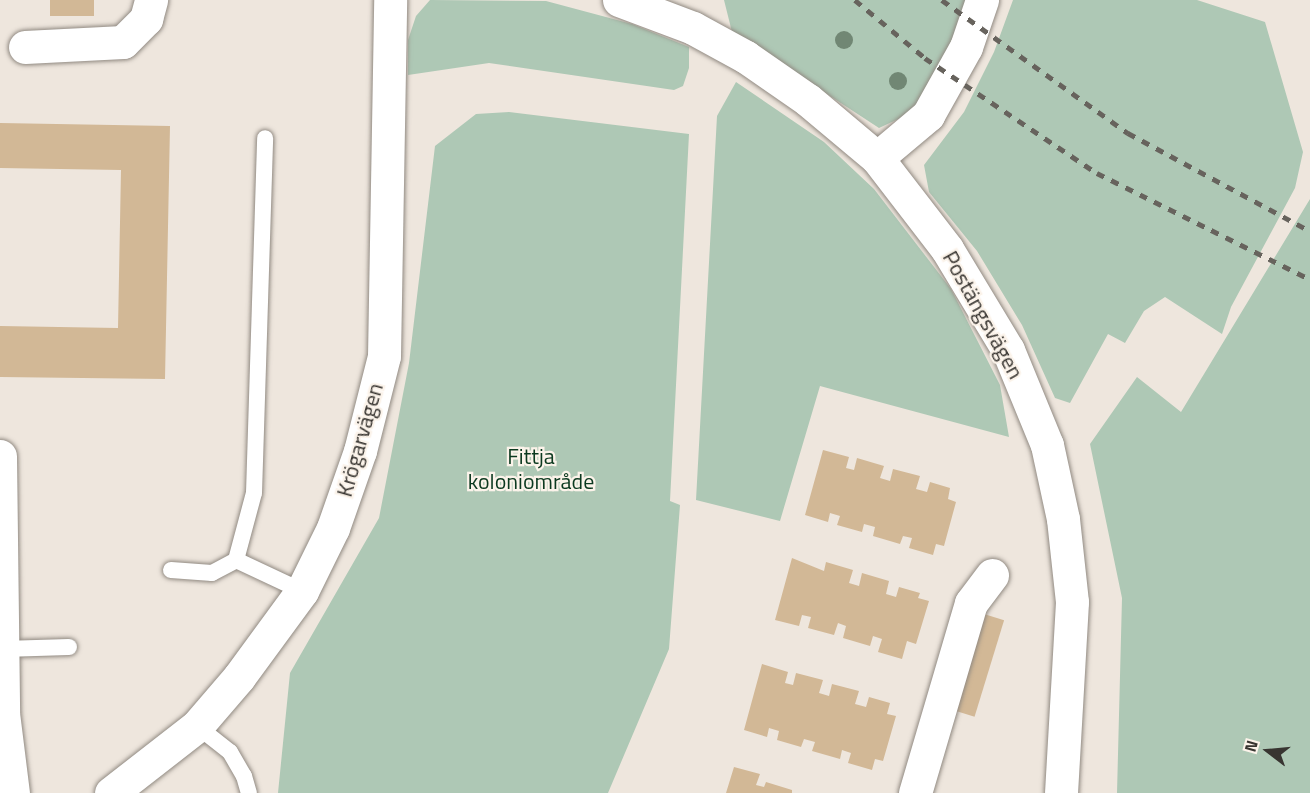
<!DOCTYPE html>
<html>
<head>
<meta charset="utf-8">
<style>
  body { margin:0 }
  #map { position:relative; width:1310px; height:793px; overflow:hidden; background:#eee6dd; font-family:"Titillium Web",sans-serif }
  div>[style] { position:absolute }
  .green>* { inset:0; background:#aec8b5 }
  .building>* { inset:0; background:#d2b896; transform-origin:0 0 }
  .roads { filter:drop-shadow(0 0 2px #918a82) drop-shadow(0 0 2px #918a82) }
  .service>* { height:16px; margin:-8px; padding:0 8px; transform-origin:8px; border-radius:8px; background:#fff }
  .minor>* { height:33px; margin:-16.5px; padding:0 16.5px; transform-origin:16.5px; border-radius:16.5px; background:#fff }
  .tertiary>* { height:33px; margin:-16.5px; padding:0 16.5px; transform-origin:16.5px; border-radius:16.5px; background:#fff }
  .rail>* { height:4.5px; margin-top:-2.25px; transform-origin:0; background:repeating-linear-gradient(90deg,#67635d 0 8px,transparent 0 16px) }
  .trees>* { width:18px; height:18px; margin:-9px; border-radius:50%; background:#718774 }
  span { translate:-50% -50%; white-space:nowrap; text-align:center; line-height:1.15; -webkit-text-stroke:4.5px #fbf3ea; paint-order:stroke }
  .street-label { font-size:22px; color:#383531 }
  .park-label { font-size:22px; color:#0b391f }
  .north { position:absolute; left:1238px; top:721px; width:60px; height:60px; -webkit-text-stroke:4px #fbf3ea; paint-order:stroke; rotate:286deg; font-size:16px; font-weight:700; line-height:24px; text-align:center; color:#383531 }
  .north::after { content:''; display:block; margin:auto; width:21px; height:27px; background:#383531; clip-path:polygon(50% 0,100% 100%,50% 72%,0 100%) }
</style>
</head>
<body>
<div id="map">
  <div class="green">
    <i style="clip-path:polygon(430px 0,546px 1px,632px 24px,689px 47px,689px 68px,683px 86px,674px 90px,489px 63px,408px 75px,408px 40px,416px 16px)"></i>
    <i style="clip-path:polygon(724px 0,970px 0,929px 90px,909px 114px,879px 128px,732px 32px)"></i>
    <i style="clip-path:polygon(1013px 0,1197px 0,1265px 22px,1303px 152px,1295px 188px,1231px 307px,1222px 334px,1165px 297px,1144px 311px,1125px 343px,1108px 334px,1070px 403px,1055px 398px,1022px 325px,977px 251px,929px 192px,924px 165px,964px 112px,994px 52px)"></i>
    <i style="clip-path:polygon(736px 82px,824px 142px,874px 189px,951px 289px,1000px 385px,1009px 437px,820px 386px,780px 521px,696px 500px,717px 116px)"></i>
    <i style="clip-path:polygon(509px 112px,689px 134px,670px 501px,680px 505px,669px 649px,608px 793px,278px 793px,290px 673px,379px 518px,409px 363px,435px 146px,476px 114px)"></i>
    <i style="clip-path:polygon(1310px 199px,1310px 793px,1117px 793px,1122px 598px,1090px 444px,1137px 377px,1181px 412px)"></i>
  </div>
  <div class="building">
    <i style="left:50px;top:0;width:44px;height:16px"></i>
    <i style="clip-path:polygon(0 123px,170px 126px,165px 379px,0 377px,0 326px,118px 328px,121px 170px,0 168px)"></i>
    <i style="clip-path:polygon(823px 450px,849px 457px,846px 468px,854px 470px,857px 458px,884px 466px,880px 478px,890px 481px,893px 469px,920px 476px,916px 489px,927px 492px,930px 482px,950px 488px,948px 499px,956px 502px,944px 546px,936px 544px,933px 555px,909px 548px,912px 538px,903px 536px,900px 544px,873px 536px,875px 527px,864px 524px,862px 532px,837px 525px,840px 516px,830px 513px,828px 522px,805px 515px)"></i>
    <i style="clip-path:polygon(792px 558px,824px 571px,826px 562px,853px 570px,849px 583px,859px 586px,862px 573px,889px 581px,886px 594px,896px 597px,899px 587px,920px 593px,918px 598px,929px 601px,916px 644px,907px 641px,902px 659px,878px 652px,882px 639px,873px 636px,870px 646px,843px 638px,846px 626px,838px 623px,834px 635px,808px 628px,811px 617px,802px 615px,799px 626px,775px 620px)"></i>
    <i style="left:984px;top:614px;width:21px;height:101px;rotate:17deg"></i>
    <i style="clip-path:polygon(762px 664px,788px 672px,785px 683px,793px 685px,796px 673px,823px 680px,819px 693px,829px 696px,832px 684px,859px 691px,855px 704px,866px 707px,869px 697px,890px 703px,887px 714px,896px 716px,883px 761px,875px 759px,872px 770px,848px 763px,851px 753px,842px 750px,840px 759px,812px 751px,815px 742px,804px 739px,801px 747px,777px 740px,779px 731px,769px 728px,767px 737px,744px 730px)"></i>
    <i style="clip-path:polygon(734px 767px,760px 774px,756px 785px,764px 787px,766px 782px,792px 790px,792px 793px,726px 793px)"></i>
  </div>
  <div class="roads">
    <div class="service">
      <i style="left:236px;top:560px;width:69px;rotate:-75deg"></i>
      <i style="left:254px;top:493px;width:355px;rotate:-88.2deg"></i>
      <i style="left:171px;top:570px;width:41px;rotate:4.2deg"></i>
      <i style="left:212px;top:573px;width:27px;rotate:-28deg"></i>
      <i style="left:236px;top:560px;width:73px;rotate:25.2deg"></i>
      <i style="left:3px;top:649px;width:66px;rotate:-1.7deg"></i>
      <i style="left:197px;top:726px;width:42px;rotate:38.2deg"></i>
      <i style="left:230px;top:752px;width:28px;rotate:60deg"></i>
      <i style="left:244px;top:776px;width:18px;rotate:74deg"></i>
    </div>
    <div class="minor">
      <i style="left:25px;top:47px;width:98px;rotate:-2.9deg"></i>
      <i style="left:123px;top:42px;width:33px;rotate:-45deg"></i>
      <i style="left:146px;top:19px;width:20px;rotate:-75deg"></i>
      <i style="left:0;top:456px;width:257px;rotate:89.3deg"></i>
      <i style="left:3px;top:713px;width:81px;rotate:82.9deg"></i>
      <i style="left:915px;top:793px;width:198px;rotate:-73.6deg"></i>
      <i style="left:971px;top:603px;width:35px;rotate:-53deg"></i>
    </div>
    <div class="tertiary">
      <i style="left:619px;top:0;width:79px;rotate:20.7deg"></i>
      <i style="left:693px;top:28px;width:60px;rotate:28.7deg"></i>
      <i style="left:746px;top:57px;width:75px;rotate:34.7deg"></i>
      <i style="left:808px;top:100px;width:90px;rotate:40deg"></i>
      <i style="left:877px;top:158px;width:115px;rotate:52.4deg"></i>
      <i style="left:947px;top:249px;width:118px;rotate:58.9deg"></i>
      <i style="left:1008px;top:350px;width:103px;rotate:67.7deg"></i>
      <i style="left:1047px;top:445px;width:76px;rotate:77.8deg"></i>
      <i style="left:1063px;top:519px;width:83px;rotate:83.8deg"></i>
      <i style="left:1072px;top:602px;width:191px;rotate:93.3deg"></i>
      <i style="left:877px;top:158px;width:67px;rotate:-40.1deg"></i>
      <i style="left:928px;top:115px;width:78px;rotate:-60.8deg"></i>
      <i style="left:966px;top:47px;width:50px;rotate:-71.2deg"></i>
      <i style="left:111px;top:793px;width:109px;rotate:-37.9deg"></i>
      <i style="left:197px;top:726px;width:65px;rotate:-49.4deg"></i>
      <i style="left:239px;top:677px;width:107px;rotate:-53.8deg"></i>
      <i style="left:302px;top:591px;width:70px;rotate:-63.8deg"></i>
      <i style="left:333px;top:528px;width:82px;rotate:-70.7deg"></i>
      <i style="left:360px;top:451px;width:98px;rotate:-75.8deg"></i>
      <i style="left:384px;top:356px;width:356px;rotate:-89deg"></i>
    </div>
  </div>
  <div class="rail">
    <i style="left:855px;top:0;width:91px;rotate:39.6deg"></i>
    <i style="left:925px;top:58px;width:207px;rotate:33.8deg"></i>
    <i style="left:1097px;top:173px;width:238px;rotate:26.5deg"></i>
    <i style="left:942px;top:0;width:229px;rotate:35.6deg"></i>
    <i style="left:1128px;top:133px;width:207px;rotate:28.3deg"></i>
  </div>
  <div class="trees">
    <i style="left:844px;top:40px"></i>
    <i style="left:898px;top:81px"></i>
  </div>
  <div class="street-label">
    <span style="left:983px;top:315px;rotate:61deg">Postängsvägen</span>
    <span style="left:360px;top:440px;rotate:-74deg">Krögarvägen</span>
  </div>
  <div class="park-label">
    <span style="left:531px;top:469px">Fittja<br>koloniområde</span>
  </div>
  <div class="north">N</div>
</div>
</body>
</html>
